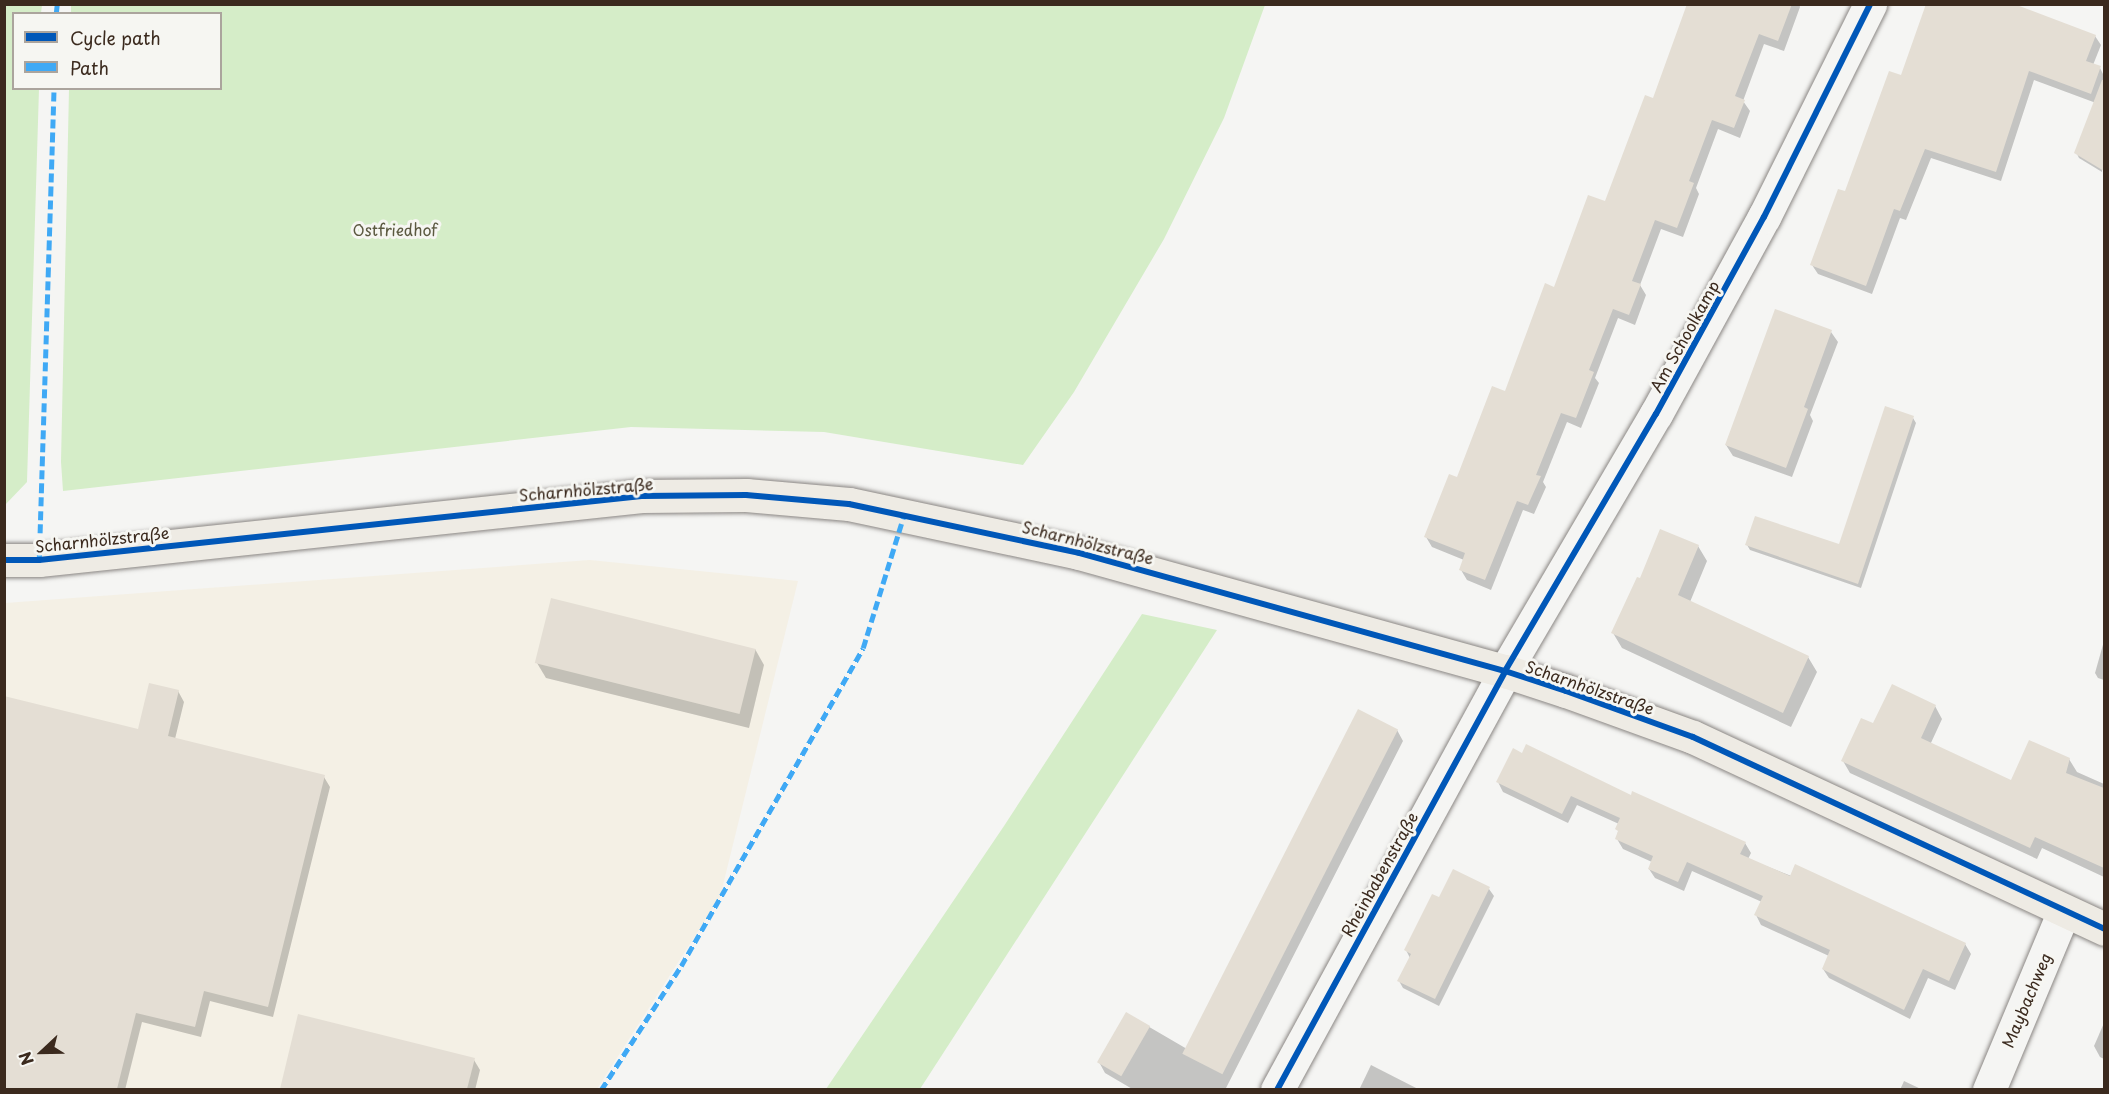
<!DOCTYPE html>
<html>
<head>
<meta charset="utf-8">
<style>
  body { margin:0 }
  #map { position:relative; width:2109px; height:1094px; overflow:hidden; background:#f5f5f3; font-family:"Playpen Sans",sans-serif }
  div>[style] { position:absolute }
  .built>* { inset:0; background:#f4f0e5 }
  .green>* { inset:0; background:#d5edc8 }
  .shadow>* { inset:0; background:#0003 }
  .building>* { inset:0; background:#e4ded4; transform-origin:0 0 }
  .roads { filter:drop-shadow(0 0 2px #8a8683) drop-shadow(0 0 2px #8a8683) }
  .minor>* { height:33px; margin:-16.5px; padding:0 16.5px; transform-origin:16.5px; border-radius:16.5px; background:#f5f5f3 }
  .major>* { height:33px; margin:-16.5px; padding:0 16.5px; transform-origin:16.5px; border-radius:16.5px; background:#eeebe4 }
  .quiet>* { height:4.5px; margin-top:-2.25px; transform-origin:0; background:repeating-linear-gradient(90deg,#3fa9f5 0 9px,transparent 0 13.5px) }
  .cycleway>* { height:6px; margin:-3px; padding:0 3px; transform-origin:3px; border-radius:3px; background:#0057b8 }
  span { translate:-50% -50%; white-space:nowrap; text-align:center; line-height:1.15; -webkit-text-stroke:6px #f6f6f2; paint-order:stroke }
  .park-label { font-size:16px; color:#5b5940 }
  .street-label { font-size:16px; color:#3b2a1e }
  .frame { position:absolute; inset:0; border:6px solid #3b2a1e; pointer-events:none }
  .legend { position:absolute; left:12px; top:12px; width:210px; height:78px; box-sizing:border-box; background:#f6f6f2; border:2px solid #aba49d; margin:0; padding:8px 10px; list-style:none; font-size:18px; color:#3b2a1e }
  .legend li { display:flex; align-items:center; gap:12px; height:30px }
  .legend b { width:30px; border:2px solid #aba49d }
  .north { position:absolute; left:12px; top:1022px; width:60px; height:60px; -webkit-text-stroke:4px #f6f6f2; paint-order:stroke; rotate:248deg; font-size:16px; font-weight:700; line-height:24px; text-align:center; color:#3b2a1e }
  .north::after { content:''; display:block; margin:auto; width:21px; height:27px; background:#3b2a1e; clip-path:polygon(50% 0,100% 100%,50% 72%,0 100%) }
</style>
</head>
<body>
<div id="map">
  <div class="built">
    <i style="clip-path:polygon(590px 560px,798px 581px,720px 897px,597px 1089px,5px 1090px,5px 603px)"></i>
  </div>
  <div class="green">
    <i style="clip-path:polygon(4px 5px,42px 5px,41px 13px,14px 14px,14px 88px,39px 89px,27px 482px,5px 505px)"></i>
    <i style="clip-path:polygon(71px 5px,71px 4px,1265px 5px,1224px 118px,1164px 239px,1074px 392px,1023px 465px,824px 432px,631px 427px,63px 491px,61px 462px,69px 89px,220px 88px,220px 14px,71px 13px)"></i>
    <i style="clip-path:polygon(1142px 614px,1217px 630px,920px 1089px,826px 1089px,1004px 826px)"></i>
  </div>
  <div class="shadow">
    <i style="clip-path:polygon(1704px 4px,1799px 4px,1800px 7px,1784px 51px,1764px 44px,1743px 101px,1750px 111px,1740px 138px,1718px 129px,1696px 188px,1699px 194px,1683px 237px,1661px 229px,1640px 285px,1646px 295px,1635px 325px,1618px 318px,1595px 378px,1599px 383px,1581px 428px,1567px 422px,1543px 482px,1546px 487px,1534px 514px,1523px 510px,1491px 590px,1467px 580px,1461px 570px,1464px 560px,1432px 547px,1426px 537px,1506px 393px,1555px 289px,1606px 203px,1654px 100px)"></i>
    <i style="clip-path:polygon(2095px 36px,2101px 45px,2093px 65px,2100px 68px,2104px 76px,2096px 103px,2034px 80px,2001px 181px,1931px 158px,1906px 220px,1900px 218px,1872px 294px,1818px 274px,1812px 265px,1902px 77px)"></i>
    <i style="clip-path:polygon(2092px 110px,2104px 115px,2102px 172px,2079px 158px,2076px 152px)"></i>
    <i style="clip-path:polygon(1776px 311px,1831px 332px,1838px 342px,1810px 415px,1813px 421px,1792px 477px,1733px 456px,1726px 445px)"></i>
    <i style="clip-path:polygon(1913px 418px,1916px 423px,1861px 588px,1750px 550px,1747px 545px,1840px 546px)"></i>
    <i style="clip-path:polygon(1698px 546px,1707px 561px,1690px 602px,1808px 657px,1817px 672px,1791px 727px,1622px 648px,1613px 633px,1641px 580px)"></i>
    <i style="clip-path:polygon(2104px 641px,2104px 680px,2098px 678px,2095px 673px)"></i>
    <i style="clip-path:polygon(755px 649px,764px 665px,749px 728px,546px 678px,537px 663px)"></i>
    <i style="clip-path:polygon(178px 691px,184px 702px,175px 739px,324px 777px,330px 787px,273px 1017px,210px 1001px,201px 1037px,142px 1022px,125px 1090px,4px 1090px,4px 697px,139px 731px)"></i>
    <i style="clip-path:polygon(1935px 706px,1942px 719px,1930px 745px,2011px 782px,2069px 759px,2077px 772px,2104px 784px,2104px 877px,2042px 848px,2037px 859px,1850px 773px,1843px 761px,1874px 725px)"></i>
    <i style="clip-path:polygon(1397px 730px,1403px 741px,1225px 1090px,1134px 1090px,1105px 1073px,1099px 1062px,1127px 1014px,1187px 1049px)"></i>
    <i style="clip-path:polygon(1498px 782px,1631px 797px,1745px 843px,1751px 853px,1748px 859px,1965px 944px,1971px 954px,1955px 990px,1928px 978px,1910px 1019px,1829px 978px,1823px 969px,1829px 956px,1761px 925px,1756px 915px,1762px 902px,1692px 871px,1684px 891px,1655px 878px,1649px 869px,1652px 862px,1623px 849px,1617px 839px,1619px 824px,1577px 805px,1568px 823px,1503px 792px)"></i>
    <i style="clip-path:polygon(1453px 871px,1489px 889px,1494px 896px,1439px 1006px,1403px 988px,1399px 981px,1410px 958px,1406px 950px,1440px 899px)"></i>
    <i style="clip-path:polygon(300px 1016px,474px 1060px,480px 1070px,475px 1090px,281px 1090px)"></i>
    <i style="clip-path:polygon(2104px 1023px,2104px 1059px,2100px 1057px,2094px 1046px)"></i>
    <i style="clip-path:polygon(1371px 1065px,1420px 1090px,1359px 1090px)"></i>
    <i style="clip-path:polygon(1904px 1081px,1923px 1090px,1900px 1090px)"></i>
  </div>
  <div class="building">
    <i style="clip-path:polygon(1687px 4px,1792px 4px,1778px 41px,1759px 34px,1735px 96px,1745px 100px,1734px 128px,1712px 120px,1689px 181px,1694px 183px,1677px 228px,1655px 220px,1632px 281px,1641px 284px,1629px 315px,1613px 309px,1589px 370px,1594px 372px,1576px 418px,1561px 413px,1536px 475px,1541px 476px,1528px 505px,1517px 501px,1485px 580px,1459px 570px,1465px 553px,1424px 537px,1449px 474px,1457px 477px,1492px 386px,1505px 391px,1545px 283px,1554px 287px,1588px 195px,1605px 201px,1645px 95px,1653px 98px)"></i>
    <i style="clip-path:polygon(1926px 4px,2014px 4px,2096px 35px,2086px 61px,2101px 66px,2091px 94px,2029px 71px,1996px 172px,1925px 149px,1900px 211px,1894px 209px,1866px 286px,1810px 265px,1838px 189px,1845px 191px,1889px 71px,1901px 75px)"></i>
    <i style="clip-path:polygon(2102px 80px,2104px 80px,2104px 171px,2074px 153px)"></i>
    <i style="clip-path:polygon(1775px 309px,1832px 330px,1804px 407px,1808px 409px,1786px 468px,1725px 445px)"></i>
    <i style="clip-path:polygon(1885px 406px,1914px 416px,1858px 584px,1745px 545px,1755px 516px,1839px 544px)"></i>
    <i style="clip-path:polygon(1660px 529px,1699px 545px,1678px 595px,1809px 656px,1783px 713px,1611px 633px,1637px 577px,1640px 578px)"></i>
    <i style="left:551px;top:598px;width:211px;height:67px;rotate:14deg"></i>
    <i style="clip-path:polygon(149px 683px,179px 690px,168px 736px,325px 775px,268px 1007px,204px 991px,195px 1027px,136px 1013px,117px 1089px,4px 1089px,4px 696px,138px 729px)"></i>
    <i style="clip-path:polygon(1892px 684px,1936px 705px,1921px 738px,2011px 780px,2029px 740px,2070px 758px,2066px 773px,2104px 788px,2104px 868px,2035px 837px,2030px 848px,1841px 761px,1861px 718px,1873px 723px)"></i>
    <i style="left:1358px;top:709px;width:45px;height:387px;rotate:27deg"></i>
    <i style="clip-path:polygon(1526px 744px,1631px 795px,1632px 791px,1746px 842px,1740px 854px,1790px 876px,1795px 864px,1966px 943px,1949px 981px,1923px 969px,1904px 1010px,1822px 969px,1830px 950px,1754px 915px,1763px 896px,1687px 862px,1678px 882px,1648px 869px,1653px 856px,1615px 839px,1618px 831px,1615px 829px,1620px 818px,1571px 796px,1562px 814px,1496px 782px,1513px 748px,1522px 753px)"></i>
    <i style="clip-path:polygon(1453px 869px,1490px 887px,1435px 999px,1397px 981px,1411px 954px,1404px 950px,1432px 894px,1439px 897px)"></i>
    <i style="left:1126px;top:1012px;width:28px;height:58px;rotate:30deg"></i>
    <i style="clip-path:polygon(298px 1014px,475px 1058px,467px 1089px,280px 1089px)"></i>
  </div>
  <div class="roads">
    <div class="minor">
      <i style="left:1277px;top:1090px;width:477px;rotate:-61.4deg"></i>
      <i style="left:1505px;top:671px;width:298px;rotate:-59.6deg"></i>
      <i style="left:1656px;top:414px;width:225px;rotate:-61.3deg"></i>
      <i style="left:1764px;top:217px;width:238px;rotate:-63.5deg"></i>
      <i style="left:1989px;top:1090px;width:194px;rotate:-67.3deg"></i>
    </div>
    <div class="major">
      <i style="left:4px;top:560px;width:35px"></i>
      <i style="left:39px;top:560px;width:606px;rotate:-6.06deg"></i>
      <i style="left:642px;top:496px;width:104px;rotate:-0.6deg"></i>
      <i style="left:746px;top:495px;width:103px;rotate:5deg"></i>
      <i style="left:849px;top:504px;width:235px;rotate:12deg"></i>
      <i style="left:1079px;top:553px;width:442px;rotate:15.5deg"></i>
      <i style="left:1505px;top:671px;width:64px;rotate:18.2deg"></i>
      <i style="left:1566px;top:691px;width:135px;rotate:19.9deg"></i>
      <i style="left:1693px;top:737px;width:454px;rotate:25deg"></i>
    </div>
  </div>
  <div class="quiet">
    <i style="left:56px;top:14px;width:10px;rotate:-84deg"></i>
    <i style="left:39px;top:560px;width:472px;rotate:-88.2deg"></i>
    <i style="left:601px;top:1090px;width:148px;rotate:-57.2deg"></i>
    <i style="left:681px;top:966px;width:366px;rotate:-60.2deg"></i>
    <i style="left:863px;top:648px;width:139px;rotate:-72.9deg"></i>
  </div>
  <div class="cycleway">
    <i style="left:4px;top:560px;width:35px"></i>
    <i style="left:39px;top:560px;width:606px;rotate:-6.06deg"></i>
    <i style="left:642px;top:496px;width:104px;rotate:-0.6deg"></i>
    <i style="left:746px;top:495px;width:103px;rotate:5deg"></i>
    <i style="left:849px;top:504px;width:235px;rotate:12deg"></i>
    <i style="left:1079px;top:553px;width:442px;rotate:15.5deg"></i>
    <i style="left:1505px;top:671px;width:64px;rotate:18.2deg"></i>
    <i style="left:1566px;top:691px;width:135px;rotate:19.9deg"></i>
    <i style="left:1693px;top:737px;width:454px;rotate:25deg"></i>
    <i style="left:1277px;top:1090px;width:477px;rotate:-61.4deg"></i>
    <i style="left:1505px;top:671px;width:298px;rotate:-59.6deg"></i>
    <i style="left:1656px;top:414px;width:225px;rotate:-61.3deg"></i>
    <i style="left:1764px;top:217px;width:238px;rotate:-63.5deg"></i>
  </div>
  <div class="park-label">
    <span style="left:395px;top:229px">Ostfriedhof</span>
  </div>
  <div class="street-label">
    <span style="left:1684px;top:336px;rotate:-61deg">Am Schoolkamp</span>
    <span style="left:586px;top:489px;rotate:-5deg">Scharnhölzstraße</span>
    <span style="left:102px;top:539px;rotate:-6deg">Scharnhölzstraße</span>
    <span style="left:1088px;top:542px;rotate:14deg">Scharnhölzstraße</span>
    <span style="left:1590px;top:687px;rotate:19deg">Scharnhölzstraße</span>
    <span style="left:1379px;top:874px;rotate:-61deg">Rheinbabenstraße</span>
    <span style="left:2026px;top:1000px;rotate:-67deg">Maybachweg</span>
  </div>
  <div class="frame"></div>
  <ul class="legend">
  <li><b style="height:8px;background:#0057b8"></b>Cycle path</li>
  <li><b style="height:8px;background:#3fa9f5"></b>Path</li>
  </ul>
  <div class="north">N</div>
</div>
</body>
</html>
